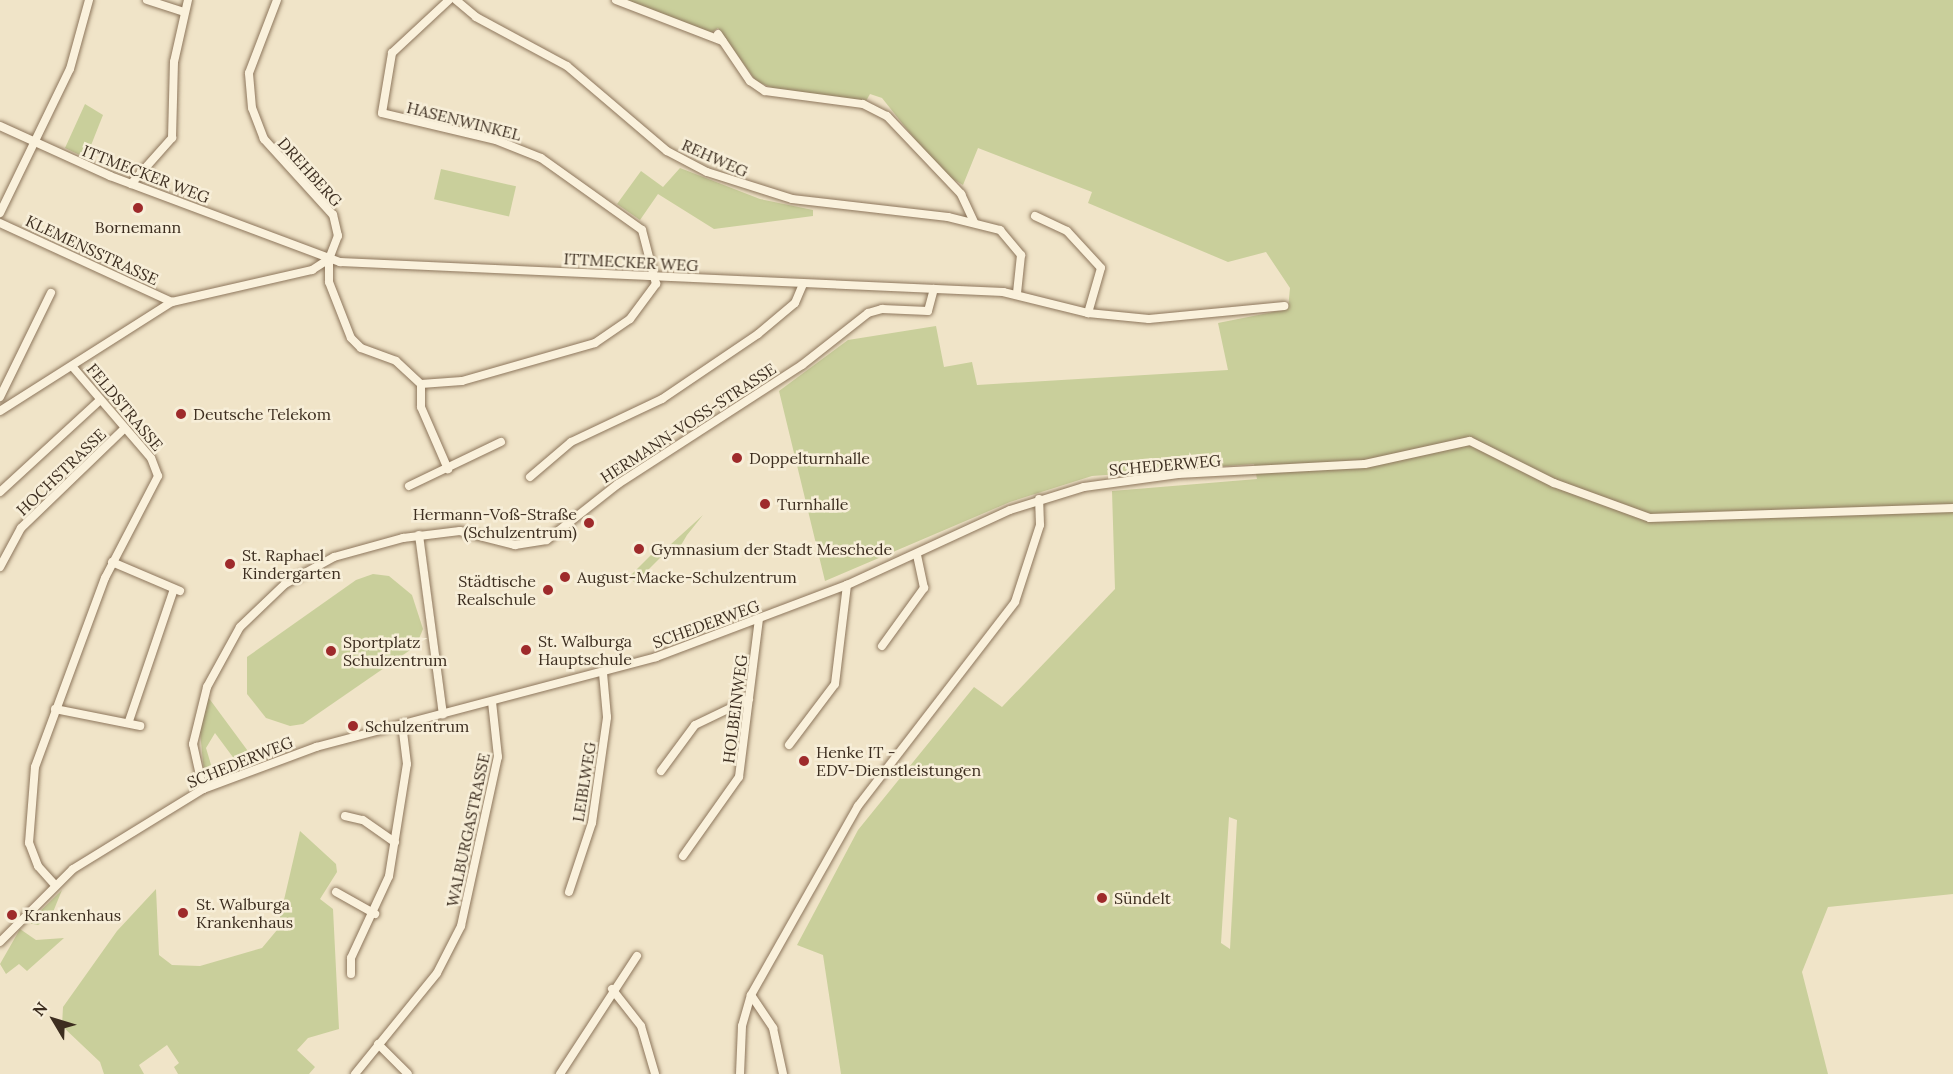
<!DOCTYPE html>
<html>
<head>
<meta charset="utf-8">
<style>
  body { margin:0 }
  #map { position:relative; width:1953px; height:1074px; overflow:hidden; background:#f0e4c8; font-family:Lora,serif }
  div>[style] { position:absolute }
  .green>* { inset:0; background:#c9cf9b; transform-origin:0 0 }
  .roads { filter:drop-shadow(0 0 2px #8d765c) drop-shadow(0 0 2px #8d765c) }
  .street>* { height:8px; margin:-4px; padding:0 4px; transform-origin:4px; border-radius:4px; background:#faf1dc }
  .dots>* { width:16px; height:16px; translate:-50% -50%; box-sizing:border-box; border:3px solid #f7eed8; border-radius:50% }
  span { translate:-50% -50%; white-space:nowrap; text-align:center; line-height:1.15; -webkit-text-stroke:5px #f7eed8; paint-order:stroke }
  .street-label { font-size:16px; color:#3d2e20 }
  .poi-label { font-size:16px; color:#3d2e20 }
  .left { translate:0 -50%; text-align:left }
  .right { translate:-100% -50%; text-align:right }
  .north { position:absolute; left:24px; top:990px; width:60px; height:60px; -webkit-text-stroke:4px #f7eed8; paint-order:stroke; rotate:308deg; font-size:16px; font-weight:700; line-height:24px; text-align:center; color:#3d2e20 }
  .north::after { content:''; display:block; margin:auto; width:21px; height:27px; background:#3d2e20; clip-path:polygon(50% 0,100% 100%,50% 72%,0 100%) }
</style>
</head>
<body>
<div id="map">
  <div class="green">
    <i style="clip-path:polygon(evenodd,623px 0,1953px 0,1953px 894px,1828px 907px,1802px 972px,1828px 1074px,841px 1074px,823px 955px,797px 945px,858px 830px,974px 687px,1002px 707px,1115px 589px,1112px 491px,1257px 479px,1254px 464px,1092px 476px,1010px 502px,825px 581px,779px 391px,848px 340px,936px 326px,944px 367px,972px 362px,977px 385px,1228px 370px,1218px 323px,1288px 309px,1290px 288px,1266px 252px,1228px 262px,1088px 203px,1092px 192px,978px 148px,963px 185px,941px 172px,882px 98px,870px 94px,866px 101px,777px 90px,756px 81px,718px 28px,709px 34px,623px 0,1229px 817px,1237px 820px,1230px 949px,1221px 943px,1229px 817px)"></i>
    <i style="clip-path:polygon(85px 104px,103px 115px,86px 158px,65px 148px)"></i>
    <i style="clip-path:polygon(680px 168px,760px 199px,813px 210px,813px 216px,714px 229px,658px 194px,640px 220px,617px 204px,641px 171px,663px 187px)"></i>
    <i style="left:441px;top:169px;width:77px;height:31px;rotate:13deg"></i>
    <i style="clip-path:polygon(703px 515px,687px 535px,677px 552px,670px 545px)"></i>
    <i style="clip-path:polygon(661px 545px,662px 556px,635px 583px,629px 577px)"></i>
    <i style="clip-path:polygon(373px 574px,389px 576px,412px 595px,423px 629px,416px 646px,303px 724px,290px 726px,266px 718px,247px 694px,247px 657px,356px 580px)"></i>
    <i style="clip-path:polygon(208px 697px,256px 762px,241px 768px,215px 733px,206px 748px,215px 778px,205px 782px,200px 732px)"></i>
    <i style="clip-path:polygon(300px 831px,336px 864px,337px 872px,320px 899px,333px 909px,339px 1029px,308px 1038px,297px 1050px,315px 1067px,309px 1074px,178px 1074px,174px 1067px,179px 1063px,167px 1045px,139px 1065px,144px 1074px,104px 1074px,100px 1062px,62px 1026px,63px 1007px,117px 931px,156px 889px,159px 955px,172px 965px,200px 966px,262px 948px,277px 930px)"></i>
    <i style="clip-path:polygon(62px 890px,51px 917px,38px 925px,28px 923px)"></i>
    <i style="clip-path:polygon(20px 929px,36px 940px,64px 938px,27px 971px,19px 964px,6px 974px,0 964px)"></i>
  </div>
  <div class="roads">
    <div class="street">
      <i style="left:147px;top:0;width:39px;rotate:18deg"></i>
      <i style="left:456px;top:0;width:26px;rotate:40deg"></i>
      <i style="left:476px;top:17px;width:103px;rotate:28.3deg"></i>
      <i style="left:567px;top:66px;width:131px;rotate:40.4deg"></i>
      <i style="left:667px;top:151px;width:45px;rotate:27.7deg"></i>
      <i style="left:707px;top:172px;width:89px;rotate:17.6deg"></i>
      <i style="left:792px;top:199px;width:157px;rotate:6.6deg"></i>
      <i style="left:948px;top:217px;width:54px;rotate:14deg"></i>
      <i style="left:1000px;top:230px;width:33px;rotate:50deg"></i>
      <i style="left:1021px;top:255px;width:39px;rotate:96deg"></i>
      <i style="left:616px;top:0;width:114px;rotate:21.1deg"></i>
      <i style="left:718px;top:34px;width:57px;rotate:55.8deg"></i>
      <i style="left:750px;top:81px;width:18px;rotate:34deg"></i>
      <i style="left:765px;top:91px;width:99px;rotate:7.6deg"></i>
      <i style="left:863px;top:104px;width:27px;rotate:27deg"></i>
      <i style="left:887px;top:116px;width:108px;rotate:46.5deg"></i>
      <i style="left:961px;top:194px;width:31px;rotate:65deg"></i>
      <i style="left:0;top:126px;width:121px;rotate:24.4deg"></i>
      <i style="left:110px;top:176px;width:246px;rotate:20.5deg"></i>
      <i style="left:340px;top:262px;width:664px;rotate:2.59deg"></i>
      <i style="left:1003px;top:292px;width:88px;rotate:13.9deg"></i>
      <i style="left:1088px;top:313px;width:61px;rotate:5.6deg"></i>
      <i style="left:1149px;top:319px;width:136px;rotate:-5.5deg"></i>
      <i style="left:131px;top:184px;width:62px;rotate:-48.3deg"></i>
      <i style="left:172px;top:138px;width:76px;rotate:-88.5deg"></i>
      <i style="left:174px;top:62px;width:64px;rotate:-77.3deg"></i>
      <i style="left:0;top:213px;width:160px;rotate:-64.1deg"></i>
      <i style="left:70px;top:69px;width:72px;rotate:-74.6deg"></i>
      <i style="left:1035px;top:216px;width:35px;rotate:25deg"></i>
      <i style="left:1067px;top:231px;width:50px;rotate:47.4deg"></i>
      <i style="left:1101px;top:268px;width:47px;rotate:106.1deg"></i>
      <i style="left:0;top:223px;width:189px;rotate:24.7deg"></i>
      <i style="left:329px;top:259px;width:23px;rotate:90deg"></i>
      <i style="left:329px;top:282px;width:60px;rotate:68.6deg"></i>
      <i style="left:351px;top:338px;width:14px;rotate:45deg"></i>
      <i style="left:361px;top:348px;width:37px;rotate:20deg"></i>
      <i style="left:396px;top:361px;width:34px;rotate:43deg"></i>
      <i style="left:421px;top:384px;width:23px;rotate:90deg"></i>
      <i style="left:421px;top:407px;width:68px;rotate:66.5deg"></i>
      <i style="left:421px;top:384px;width:41px;rotate:-4.2deg"></i>
      <i style="left:462px;top:381px;width:138px;rotate:-15.9deg"></i>
      <i style="left:595px;top:343px;width:42px;rotate:-34.4deg"></i>
      <i style="left:630px;top:319px;width:44px;rotate:-53.4deg"></i>
      <i style="left:656px;top:284px;width:56px;rotate:-104.5deg"></i>
      <i style="left:642px;top:230px;width:124px;rotate:-144.5deg"></i>
      <i style="left:541px;top:158px;width:48px;rotate:-158.2deg"></i>
      <i style="left:496px;top:140px;width:117px;rotate:-166.7deg"></i>
      <i style="left:382px;top:113px;width:61px;rotate:-80.5deg"></i>
      <i style="left:392px;top:53px;width:78px;rotate:-42.9deg"></i>
      <i style="left:0;top:397px;width:116px;rotate:-63.9deg"></i>
      <i style="left:0;top:411px;width:204px;rotate:-32.4deg"></i>
      <i style="left:172px;top:302px;width:144px;rotate:-12.9deg"></i>
      <i style="left:312px;top:270px;width:20px;rotate:-33deg"></i>
      <i style="left:329px;top:259px;width:25px;rotate:-69deg"></i>
      <i style="left:338px;top:236px;width:22px;rotate:-103deg"></i>
      <i style="left:333px;top:215px;width:103px;rotate:-132.2deg"></i>
      <i style="left:264px;top:139px;width:33px;rotate:-111deg"></i>
      <i style="left:252px;top:108px;width:35px;rotate:-95deg"></i>
      <i style="left:249px;top:73px;width:78px;rotate:-69deg"></i>
      <i style="left:530px;top:477px;width:54px;rotate:-40.5deg"></i>
      <i style="left:571px;top:442px;width:101px;rotate:-25.3deg"></i>
      <i style="left:662px;top:399px;width:116px;rotate:-34.1deg"></i>
      <i style="left:758px;top:334px;width:48px;rotate:-40deg"></i>
      <i style="left:795px;top:303px;width:21px;rotate:-67deg"></i>
      <i style="left:409px;top:486px;width:102px;rotate:-25.6deg"></i>
      <i style="left:0;top:492px;width:136px;rotate:-42.6deg"></i>
      <i style="left:419px;top:535px;width:181px;rotate:82.4deg"></i>
      <i style="left:112px;top:562px;width:74px;rotate:23.1deg"></i>
      <i style="left:0;top:567px;width:44px;rotate:-61.7deg"></i>
      <i style="left:21px;top:528px;width:144px;rotate:-43.9deg"></i>
      <i style="left:882px;top:646px;width:72px;rotate:-54.1deg"></i>
      <i style="left:924px;top:588px;width:34px;rotate:-102deg"></i>
      <i style="left:55px;top:709px;width:87px;rotate:11.3deg"></i>
      <i style="left:129px;top:721px;width:139px;rotate:-71.2deg"></i>
      <i style="left:789px;top:745px;width:76px;rotate:-53deg"></i>
      <i style="left:835px;top:684px;width:100px;rotate:-83.1deg"></i>
      <i style="left:661px;top:771px;width:57px;rotate:-53.5deg"></i>
      <i style="left:695px;top:725px;width:60px;rotate:-25.7deg"></i>
      <i style="left:203px;top:789px;width:46px;rotate:-102.5deg"></i>
      <i style="left:193px;top:744px;width:59px;rotate:-76.2deg"></i>
      <i style="left:207px;top:687px;width:68px;rotate:-61.2deg"></i>
      <i style="left:240px;top:627px;width:62px;rotate:-43.7deg"></i>
      <i style="left:285px;top:584px;width:56px;rotate:-28.9deg"></i>
      <i style="left:334px;top:557px;width:72px;rotate:-15.4deg"></i>
      <i style="left:403px;top:538px;width:57px;rotate:-7deg"></i>
      <i style="left:460px;top:531px;width:57px;rotate:14.3deg"></i>
      <i style="left:515px;top:545px;width:32px;rotate:-9deg"></i>
      <i style="left:547px;top:540px;width:90px;rotate:-38.3deg"></i>
      <i style="left:618px;top:484px;width:219px;rotate:-32.9deg"></i>
      <i style="left:802px;top:365px;width:84px;rotate:-38.2deg"></i>
      <i style="left:868px;top:313px;width:15px;rotate:-16deg"></i>
      <i style="left:882px;top:309px;width:46px;rotate:2.5deg"></i>
      <i style="left:928px;top:311px;width:23px;rotate:-75deg"></i>
      <i style="left:345px;top:816px;width:18px;rotate:13deg"></i>
      <i style="left:363px;top:820px;width:39px;rotate:35deg"></i>
      <i style="left:683px;top:856px;width:97px;rotate:-54.7deg"></i>
      <i style="left:739px;top:777px;width:159px;rotate:-82.8deg"></i>
      <i style="left:55px;top:885px;width:25px;rotate:-132deg"></i>
      <i style="left:38px;top:866px;width:25px;rotate:-111deg"></i>
      <i style="left:29px;top:843px;width:76px;rotate:-85.5deg"></i>
      <i style="left:35px;top:767px;width:202px;rotate:-69.7deg"></i>
      <i style="left:105px;top:578px;width:115px;rotate:-62.5deg"></i>
      <i style="left:158px;top:476px;width:19px;rotate:-111deg"></i>
      <i style="left:151px;top:458px;width:121px;rotate:-130.7deg"></i>
      <i style="left:336px;top:892px;width:45px;rotate:29.4deg"></i>
      <i style="left:569px;top:892px;width:73px;rotate:-71.6deg"></i>
      <i style="left:592px;top:823px;width:107px;rotate:-81.9deg"></i>
      <i style="left:607px;top:717px;width:44px;rotate:-95.2deg"></i>
      <i style="left:0;top:942px;width:103px;rotate:-45deg"></i>
      <i style="left:73px;top:869px;width:153px;rotate:-31.6deg"></i>
      <i style="left:203px;top:789px;width:121px;rotate:-20.4deg"></i>
      <i style="left:316px;top:747px;width:352px;rotate:-14.8deg"></i>
      <i style="left:656px;top:657px;width:204px;rotate:-20.7deg"></i>
      <i style="left:847px;top:585px;width:179px;rotate:-24.7deg"></i>
      <i style="left:1010px;top:510px;width:77px;rotate:-17.3deg"></i>
      <i style="left:1084px;top:487px;width:95px;rotate:-7.9deg"></i>
      <i style="left:1178px;top:474px;width:187px;rotate:-3.1deg"></i>
      <i style="left:1365px;top:464px;width:107px;rotate:-12.4deg"></i>
      <i style="left:1470px;top:441px;width:94px;rotate:26.6deg"></i>
      <i style="left:1554px;top:483px;width:102px;rotate:20deg"></i>
      <i style="left:1650px;top:518px;width:303px;rotate:-1.9deg"></i>
      <i style="left:351px;top:974px;width:16px;rotate:-90deg"></i>
      <i style="left:351px;top:958px;width:90px;rotate:-65.1deg"></i>
      <i style="left:389px;top:876px;width:113px;rotate:-80.9deg"></i>
      <i style="left:407px;top:764px;width:40px;rotate:-97.1deg"></i>
      <i style="left:612px;top:989px;width:47px;rotate:51.9deg"></i>
      <i style="left:641px;top:1026px;width:50px;rotate:73.7deg"></i>
      <i style="left:751px;top:995px;width:40px;rotate:56deg"></i>
      <i style="left:773px;top:1028px;width:47px;rotate:77.7deg"></i>
      <i style="left:378px;top:1044px;width:42px;rotate:45deg"></i>
      <i style="left:355px;top:1074px;width:130px;rotate:-50.9deg"></i>
      <i style="left:437px;top:973px;width:53px;rotate:-62.9deg"></i>
      <i style="left:461px;top:926px;width:173px;rotate:-77.7deg"></i>
      <i style="left:498px;top:757px;width:55px;rotate:-96.2deg"></i>
      <i style="left:560px;top:1074px;width:141px;rotate:-56.9deg"></i>
      <i style="left:740px;top:1074px;width:48px;rotate:-87.6deg"></i>
      <i style="left:742px;top:1026px;width:32px;rotate:-74deg"></i>
      <i style="left:751px;top:995px;width:217px;rotate:-60.5deg"></i>
      <i style="left:858px;top:806px;width:257px;rotate:-52.4deg"></i>
      <i style="left:1015px;top:602px;width:81px;rotate:-72deg"></i>
      <i style="left:1040px;top:525px;width:26px;rotate:-92deg"></i>
    </div>
  </div>
  <div class="dots">
    <i style="left:138px;top:208px;background:#9e2a2b"></i>
    <i style="left:181px;top:414px;background:#9e2a2b"></i>
    <i style="left:737px;top:458px;background:#9e2a2b"></i>
    <i style="left:765px;top:504px;background:#9e2a2b"></i>
    <i style="left:589px;top:523px;background:#9e2a2b"></i>
    <i style="left:639px;top:549px;background:#9e2a2b"></i>
    <i style="left:230px;top:564px;background:#9e2a2b"></i>
    <i style="left:565px;top:577px;background:#9e2a2b"></i>
    <i style="left:548px;top:590px;background:#9e2a2b"></i>
    <i style="left:526px;top:650px;background:#9e2a2b"></i>
    <i style="left:331px;top:651px;background:#9e2a2b"></i>
    <i style="left:353px;top:726px;background:#9e2a2b"></i>
    <i style="left:804px;top:761px;background:#9e2a2b"></i>
    <i style="left:1102px;top:898px;background:#9e2a2b"></i>
    <i style="left:183px;top:913px;background:#9e2a2b"></i>
    <i style="left:12px;top:915px;background:#9e2a2b"></i>
  </div>
  <div class="street-label">
    <span style="left:464px;top:121px;rotate:14deg">HASENWINKEL</span>
    <span style="left:715px;top:158px;rotate:24deg">REHWEG</span>
    <span style="left:310px;top:172px;rotate:48deg">DREHBERG</span>
    <span style="left:146px;top:174px;rotate:21deg">ITTMECKER WEG</span>
    <span style="left:92px;top:250px;rotate:25deg">KLEMENSSTRASSE</span>
    <span style="left:631px;top:262px;rotate:3deg">ITTMECKER WEG</span>
    <span style="left:125px;top:407px;rotate:50deg">FELDSTRASSE</span>
    <span style="left:688px;top:423px;rotate:-33deg">HERMANN-VOSS-STRASSE</span>
    <span style="left:1165px;top:465px;rotate:-5deg">SCHEDERWEG</span>
    <span style="left:61px;top:472px;rotate:-44deg">HOCHSTRASSE</span>
    <span style="left:706px;top:624px;rotate:-20deg">SCHEDERWEG</span>
    <span style="left:735px;top:709px;rotate:-83deg">HOLBEINWEG</span>
    <span style="left:240px;top:762px;rotate:-22deg">SCHEDERWEG</span>
    <span style="left:584px;top:782px;rotate:-81deg">LEIBLWEG</span>
    <span style="left:468px;top:830px;rotate:-78deg">WALBURGASTRASSE</span>
  </div>
  <div class="poi-label">
    <span style="left:138px;top:227px">Bornemann</span>
    <span class="left" style="left:193px;top:414px">Deutsche Telekom</span>
    <span class="left" style="left:749px;top:458px">Doppelturnhalle</span>
    <span class="left" style="left:777px;top:504px">Turnhalle</span>
    <span class="right" style="left:577px;top:523px">Hermann-Voß-Straße<br>(Schulzentrum)</span>
    <span class="left" style="left:651px;top:549px">Gymnasium der Stadt Meschede</span>
    <span class="left" style="left:242px;top:564px">St. Raphael<br>Kindergarten</span>
    <span class="left" style="left:577px;top:577px">August-Macke-Schulzentrum</span>
    <span class="right" style="left:536px;top:590px">Städtische<br>Realschule</span>
    <span class="left" style="left:538px;top:650px">St. Walburga<br>Hauptschule</span>
    <span class="left" style="left:343px;top:651px">Sportplatz<br>Schulzentrum</span>
    <span class="left" style="left:365px;top:726px">Schulzentrum</span>
    <span class="left" style="left:816px;top:761px">Henke IT -<br>EDV-Dienstleistungen</span>
    <span class="left" style="left:1114px;top:898px">Sündelt</span>
    <span class="left" style="left:196px;top:913px">St. Walburga<br>Krankenhaus</span>
    <span class="left" style="left:24px;top:915px">Krankenhaus</span>
  </div>
  <div class="north">N</div>
</div>
</body>
</html>
